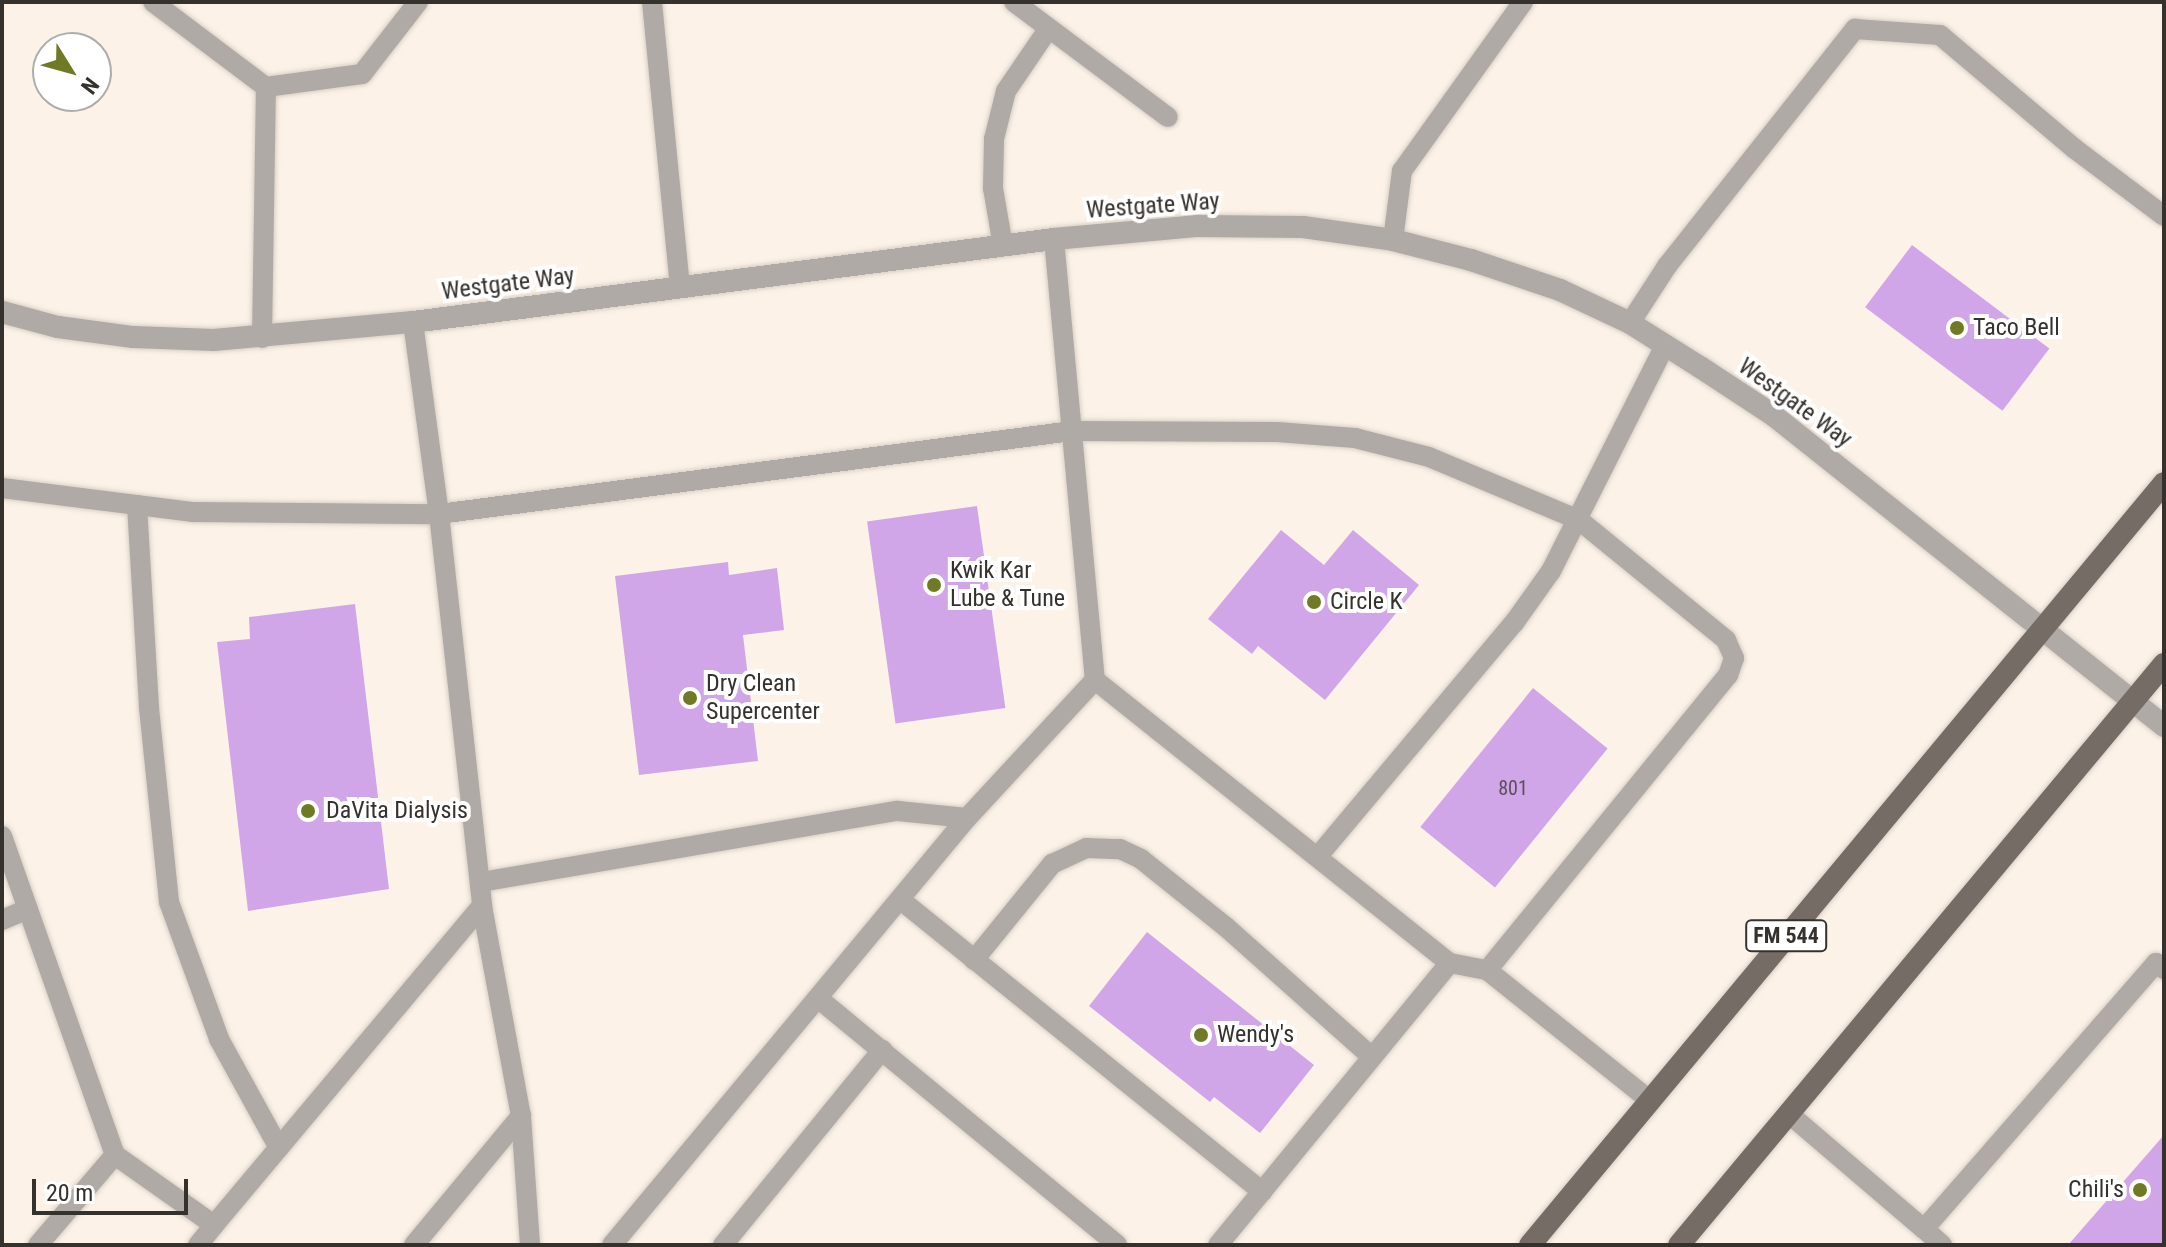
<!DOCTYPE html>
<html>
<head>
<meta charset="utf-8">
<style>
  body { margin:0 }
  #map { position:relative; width:2166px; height:1247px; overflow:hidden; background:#fcf2e8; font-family:"Roboto Condensed",sans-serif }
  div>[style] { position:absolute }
  .building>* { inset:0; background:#d1a6e8; transform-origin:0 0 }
  .roads { filter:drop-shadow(0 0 2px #d8cfc6) drop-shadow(0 0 2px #d8cfc6) }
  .service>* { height:20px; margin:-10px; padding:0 10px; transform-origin:10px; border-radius:10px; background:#afaaa6 }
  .tertiary>* { height:22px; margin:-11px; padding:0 11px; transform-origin:11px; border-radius:11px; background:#afaaa6 }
  .primary>* { height:22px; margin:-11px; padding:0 11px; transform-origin:11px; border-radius:11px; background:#756c66 }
  .dots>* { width:22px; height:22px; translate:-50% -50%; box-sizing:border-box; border:4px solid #fff; border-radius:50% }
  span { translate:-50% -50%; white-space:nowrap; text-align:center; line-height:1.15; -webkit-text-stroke:8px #fff; paint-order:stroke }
  .number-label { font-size:20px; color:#5c4e5c }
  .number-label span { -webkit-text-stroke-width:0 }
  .shield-label span { padding:2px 6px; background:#fff; border:2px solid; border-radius:6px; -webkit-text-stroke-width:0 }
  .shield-label { font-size:22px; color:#35312d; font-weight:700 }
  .street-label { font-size:24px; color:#35312d }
  .poi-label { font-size:24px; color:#35312d }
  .left { translate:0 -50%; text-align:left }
  .right { translate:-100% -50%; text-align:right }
  .frame { position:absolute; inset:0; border:4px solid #35312d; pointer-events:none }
  .north { position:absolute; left:32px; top:32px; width:80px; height:80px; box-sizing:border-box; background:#fff; border:2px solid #aeadab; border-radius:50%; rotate:127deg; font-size:22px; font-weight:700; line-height:32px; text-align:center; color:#35312d }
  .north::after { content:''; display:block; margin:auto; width:28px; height:36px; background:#707a25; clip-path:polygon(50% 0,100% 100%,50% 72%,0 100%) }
  .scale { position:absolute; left:32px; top:1179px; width:156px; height:36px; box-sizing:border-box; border:4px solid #35312d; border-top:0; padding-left:10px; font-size:24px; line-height:28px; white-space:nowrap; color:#35312d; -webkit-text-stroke:6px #fff; paint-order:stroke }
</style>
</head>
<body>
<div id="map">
  <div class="building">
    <i style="left:1912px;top:245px;width:172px;height:78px;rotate:37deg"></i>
    <i style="left:977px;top:506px;width:204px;height:111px;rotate:82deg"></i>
    <i style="clip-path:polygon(1281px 530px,1324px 565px,1353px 530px,1419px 585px,1325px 700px,1258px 646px,1252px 654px,1208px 619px)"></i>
    <i style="clip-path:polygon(728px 562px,729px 575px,777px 568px,784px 630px,743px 635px,758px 761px,639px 775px,615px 576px)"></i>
    <i style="clip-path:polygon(355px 604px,389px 889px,248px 911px,217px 642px,250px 639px,249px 617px)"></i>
    <i style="left:1533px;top:688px;width:96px;height:179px;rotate:39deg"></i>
    <i style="clip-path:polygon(1147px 932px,1314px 1065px,1260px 1133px,1214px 1097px,1210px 1102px,1089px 1006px)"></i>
    <i style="clip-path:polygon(2164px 1135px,2164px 1245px,2068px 1245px)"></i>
  </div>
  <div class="roads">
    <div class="service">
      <i style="left:153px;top:2px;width:141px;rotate:37deg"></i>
      <i style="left:652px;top:2px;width:287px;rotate:84.4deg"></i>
      <i style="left:1014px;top:2px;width:192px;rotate:36.8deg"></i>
      <i style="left:1054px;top:239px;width:443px;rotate:84.7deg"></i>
      <i style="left:1095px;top:680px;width:454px;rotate:38.6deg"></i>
      <i style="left:1450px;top:963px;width:38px;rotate:11deg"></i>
      <i style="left:1487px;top:970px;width:208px;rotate:38.7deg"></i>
      <i style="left:1393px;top:240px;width:70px;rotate:-82.6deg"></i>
      <i style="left:1402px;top:171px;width:208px;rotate:-54.4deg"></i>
      <i style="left:1003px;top:246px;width:59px;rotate:-99.8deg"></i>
      <i style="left:993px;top:188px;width:49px;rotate:-88.8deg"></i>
      <i style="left:994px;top:139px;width:49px;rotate:-76deg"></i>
      <i style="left:1006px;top:91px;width:76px;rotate:-55.7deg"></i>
      <i style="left:413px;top:322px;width:194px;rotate:82.3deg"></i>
      <i style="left:439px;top:514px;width:394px;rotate:83.7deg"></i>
      <i style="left:482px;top:906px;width:214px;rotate:79.5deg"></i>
      <i style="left:521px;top:1116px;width:129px;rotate:86deg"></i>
      <i style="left:1630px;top:323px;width:68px;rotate:-57deg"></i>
      <i style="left:1667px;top:266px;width:303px;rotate:-51.6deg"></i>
      <i style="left:1855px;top:29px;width:85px;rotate:4deg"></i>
      <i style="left:1940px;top:35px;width:177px;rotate:40.2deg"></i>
      <i style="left:2075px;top:149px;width:111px;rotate:37deg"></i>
      <i style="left:262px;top:338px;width:251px;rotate:-89.1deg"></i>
      <i style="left:266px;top:87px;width:97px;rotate:-7.7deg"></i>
      <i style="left:362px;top:74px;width:91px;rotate:-52.1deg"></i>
      <i style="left:2px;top:488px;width:193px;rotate:7.2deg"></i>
      <i style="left:193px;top:512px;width:246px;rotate:0.5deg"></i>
      <i style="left:439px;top:514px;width:638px;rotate:-7.47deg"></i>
      <i style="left:1072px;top:431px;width:205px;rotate:0.3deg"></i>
      <i style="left:1277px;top:432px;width:78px;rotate:4.4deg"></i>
      <i style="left:1355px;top:438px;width:76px;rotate:14.4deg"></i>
      <i style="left:1429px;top:457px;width:163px;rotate:22.8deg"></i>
      <i style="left:1579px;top:520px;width:190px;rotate:39.2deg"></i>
      <i style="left:1726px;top:640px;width:20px;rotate:66deg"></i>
      <i style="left:1734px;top:658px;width:18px;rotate:109deg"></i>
      <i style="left:1728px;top:675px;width:381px;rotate:129.2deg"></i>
      <i style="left:137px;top:505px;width:203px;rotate:86.6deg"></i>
      <i style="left:149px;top:708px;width:195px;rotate:84.1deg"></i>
      <i style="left:169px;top:902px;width:146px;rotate:69.9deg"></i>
      <i style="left:219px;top:1039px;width:124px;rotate:61.2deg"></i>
      <i style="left:2px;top:836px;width:338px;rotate:70.5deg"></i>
      <i style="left:115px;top:1155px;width:121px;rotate:35.3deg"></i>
      <i style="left:214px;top:1225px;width:417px;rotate:-50deg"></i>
      <i style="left:1319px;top:855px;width:303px;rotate:-50deg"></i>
      <i style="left:1514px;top:623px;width:64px;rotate:-54.6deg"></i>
      <i style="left:1551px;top:571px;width:253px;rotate:-63.2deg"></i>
      <i style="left:481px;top:882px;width:423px;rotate:-9.7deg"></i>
      <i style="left:898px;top:811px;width:69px;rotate:5.8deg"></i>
      <i style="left:902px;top:901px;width:463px;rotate:38.9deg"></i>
      <i style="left:2px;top:920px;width:28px;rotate:-23deg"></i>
      <i style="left:974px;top:960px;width:124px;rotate:-50.9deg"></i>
      <i style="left:1052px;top:864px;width:38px;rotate:-25deg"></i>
      <i style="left:1086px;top:848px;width:34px;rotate:2deg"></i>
      <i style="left:1120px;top:849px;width:23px;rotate:25deg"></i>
      <i style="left:1141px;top:859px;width:109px;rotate:38.7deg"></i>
      <i style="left:1226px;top:927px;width:195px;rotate:41.7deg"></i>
      <i style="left:819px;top:999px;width:386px;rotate:39.5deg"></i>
      <i style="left:1788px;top:1113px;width:179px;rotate:40.5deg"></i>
      <i style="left:38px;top:1245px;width:118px;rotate:-49.5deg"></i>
      <i style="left:198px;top:1245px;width:26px;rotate:-51deg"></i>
      <i style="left:414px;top:1245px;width:168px;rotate:-50.3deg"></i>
      <i style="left:612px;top:1245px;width:555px;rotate:-50.26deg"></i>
      <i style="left:967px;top:818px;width:188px;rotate:-47.2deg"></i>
      <i style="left:723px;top:1245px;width:252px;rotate:-50.8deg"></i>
      <i style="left:1218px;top:1245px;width:365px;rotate:-50.6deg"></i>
      <i style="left:1942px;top:1245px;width:24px;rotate:-138deg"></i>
      <i style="left:1924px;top:1229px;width:353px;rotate:-48.9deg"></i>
      <i style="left:2156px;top:963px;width:10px;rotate:37deg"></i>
    </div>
    <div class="tertiary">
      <i style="left:2px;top:312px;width:58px;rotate:15deg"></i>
      <i style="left:58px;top:327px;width:76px;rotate:7.6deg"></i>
      <i style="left:133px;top:337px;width:81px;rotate:2.1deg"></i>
      <i style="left:214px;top:340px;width:200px;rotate:-5.2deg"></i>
      <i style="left:413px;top:322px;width:646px;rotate:-7.38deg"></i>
      <i style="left:1054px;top:239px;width:145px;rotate:-5.2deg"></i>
      <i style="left:1198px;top:226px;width:105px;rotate:0.5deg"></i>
      <i style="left:1303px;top:227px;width:91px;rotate:8.2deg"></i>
      <i style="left:1393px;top:240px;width:81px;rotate:14.4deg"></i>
      <i style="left:1471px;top:260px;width:94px;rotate:18.6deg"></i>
      <i style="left:1560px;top:290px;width:77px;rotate:25.2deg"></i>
      <i style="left:1630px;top:323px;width:83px;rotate:32.2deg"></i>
      <i style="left:1700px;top:367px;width:87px;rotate:33.3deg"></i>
      <i style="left:1773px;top:415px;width:500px;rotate:38.5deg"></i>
    </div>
    <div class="primary">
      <i style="left:1530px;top:1245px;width:991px;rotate:-50.24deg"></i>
      <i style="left:1679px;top:1245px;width:757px;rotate:-50.15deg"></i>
    </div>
  </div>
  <div class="dots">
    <i style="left:1957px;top:328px;background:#707a25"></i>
    <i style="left:934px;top:585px;background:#707a25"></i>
    <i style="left:1314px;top:602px;background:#707a25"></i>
    <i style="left:690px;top:698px;background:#707a25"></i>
    <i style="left:308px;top:811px;background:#707a25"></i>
    <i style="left:1201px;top:1035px;background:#707a25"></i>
    <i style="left:2140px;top:1190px;background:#707a25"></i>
  </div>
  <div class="number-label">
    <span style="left:1513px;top:788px">801</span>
  </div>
  <div class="shield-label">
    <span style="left:1786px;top:936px">FM 544</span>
  </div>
  <div class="street-label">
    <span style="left:1153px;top:206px;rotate:-4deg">Westgate Way</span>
    <span style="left:508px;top:284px;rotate:-7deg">Westgate Way</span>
    <span style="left:1795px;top:403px;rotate:36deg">Westgate Way</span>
  </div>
  <div class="poi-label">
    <span class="left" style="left:1973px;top:328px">Taco Bell</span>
    <span class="left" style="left:950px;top:585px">Kwik Kar<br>Lube &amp; Tune</span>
    <span class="left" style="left:1330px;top:602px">Circle K</span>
    <span class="left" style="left:706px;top:698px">Dry Clean<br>Supercenter</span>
    <span class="left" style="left:326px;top:811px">DaVita Dialysis</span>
    <span class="left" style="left:1217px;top:1035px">Wendy's</span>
    <span class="right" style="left:2124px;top:1190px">Chili's</span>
  </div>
  <div class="frame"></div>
  <div class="north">N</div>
  <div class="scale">20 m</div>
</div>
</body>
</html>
